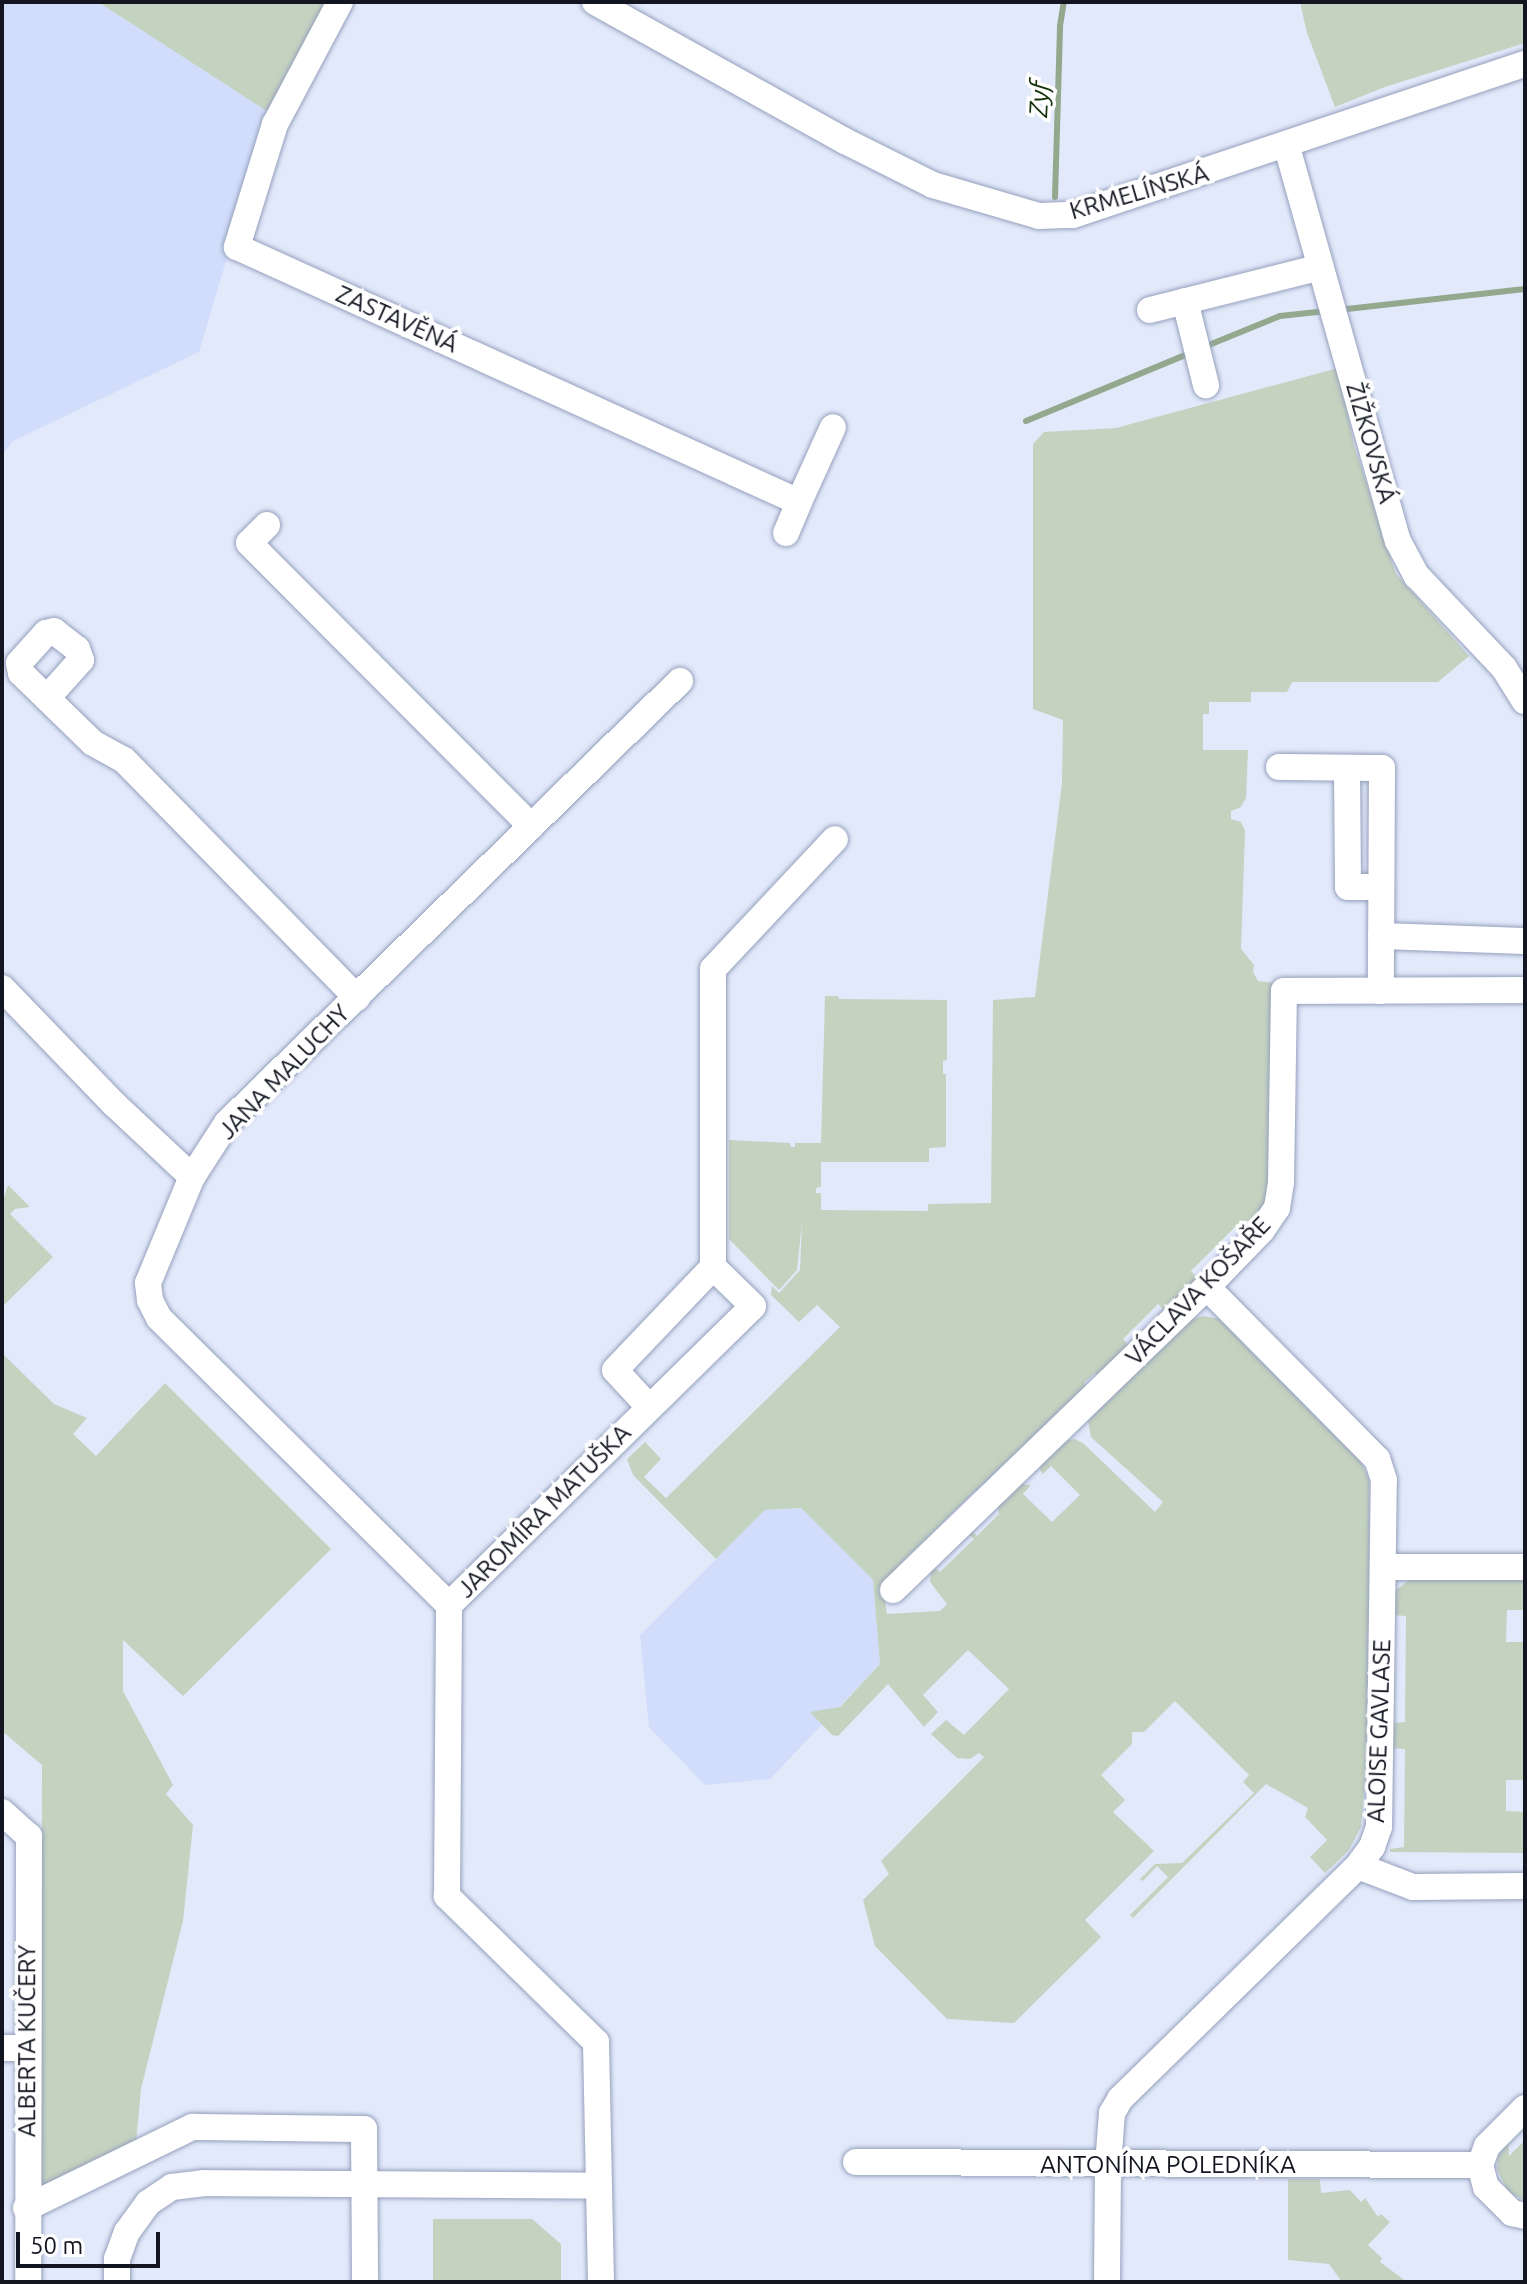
<!DOCTYPE html>
<html>
<head>
<meta charset="utf-8">
<style>
  body { margin:0 }
  #map { position:relative; width:1527px; height:2284px; overflow:hidden; background:#e2e9fb; font-family:Ubuntu,sans-serif }
  div>[style] { position:absolute }
  .built>* { inset:0; background:#d1ddfa }
  .green>* { inset:0; background:#c4d2c0 }
  .stream>* { height:6px; margin:-3px; padding:0 3px; transform-origin:3px; border-radius:3px; background:#93a88d }
  .roads { filter:drop-shadow(0 0 2px #95a0bc) drop-shadow(0 0 2px #95a0bc) }
  .minor>* { height:26px; margin:-13px; padding:0 13px; transform-origin:13px; border-radius:13px; background:#fff }
  span { translate:-50% -50%; white-space:nowrap; text-align:center; line-height:1.15; -webkit-text-stroke:7px #fff; paint-order:stroke }
  .street-label { font-size:24px; color:#131621 }
  .water-label { font-size:26px; color:#123108; font-style:italic }
  .frame { position:absolute; inset:0; border:4px solid #131621; pointer-events:none }
  .scale { position:absolute; left:16px; top:2232px; width:144px; height:36px; box-sizing:border-box; border:4px solid #131621; border-top:0; padding-left:10px; font-size:24px; line-height:28px; white-space:nowrap; color:#131621; -webkit-text-stroke:6px #fff; paint-order:stroke }
</style>
</head>
<body>
<div id="map">
  <div class="built">
    <i style="clip-path:polygon(2px 2px,98px 2px,270px 113px,199px 352px,13px 441px,2px 455px)"></i>
    <i style="clip-path:polygon(801px 1508px,873px 1580px,880px 1664px,770px 1779px,705px 1785px,649px 1727px,640px 1635px,765px 1510px)"></i>
  </div>
  <div class="green">
    <i style="clip-path:polygon(98px 2px,328px 2px,270px 113px)"></i>
    <i style="clip-path:polygon(1300px 2px,1525px 2px,1525px 43px,1385px 87px,1335px 107px,1307px 33px)"></i>
    <i style="clip-path:polygon(1338px 368px,1354px 445px,1396px 574px,1469px 656px,1438px 682px,1292px 682px,1287px 692px,1251px 692px,1251px 702px,1209px 702px,1209px 714px,1203px 714px,1203px 750px,1248px 750px,1246px 798px,1241px 807px,1231px 811px,1231px 819px,1241px 822px,1245px 831px,1241px 949px,1254px 965px,1253px 972px,1258px 981px,1273px 983px,1273px 1173px,1268px 1204px,1251px 1231px,1241px 1221px,1191px 1271px,1201px 1282px,1168px 1314px,1158px 1304px,1123px 1339px,1133px 1349px,1099px 1376px,1095px 1373px,1084px 1383px,1090px 1389px,982px 1495px,976px 1490px,897px 1567px,904px 1575px,885px 1600px,887px 1614px,940px 1611px,947px 1604px,930px 1582px,931px 1572px,935px 1568px,940px 1572px,974px 1539px,969px 1535px,972px 1531px,977px 1536px,999px 1514px,998px 1506px,1020px 1484px,1031px 1485px,1023px 1494px,1052px 1522px,1080px 1495px,1051px 1466px,1043px 1474px,1040px 1470px,1042px 1463px,1063px 1441px,1075px 1439px,1084px 1444px,1155px 1512px,1163px 1502px,1091px 1437px,1088px 1420px,1188px 1320px,1204px 1316px,1220px 1319px,1359px 1458px,1369px 1479px,1371px 1781px,1365px 1781px,1361px 1827px,1349px 1850px,1325px 1873px,1310px 1857px,1327px 1840px,1305px 1817px,1308px 1808px,1266px 1784px,1133px 1918px,1130px 1915px,1168px 1877px,1157px 1866px,1143px 1881px,1140px 1879px,1155px 1864px,1182px 1863px,1254px 1793px,1243px 1782px,1249px 1775px,1175px 1701px,1144px 1732px,1132px 1732px,1132px 1744px,1101px 1775px,1125px 1800px,1113px 1812px,1154px 1851px,1085px 1920px,1101px 1937px,1014px 2023px,947px 2019px,875px 1946px,863px 1900px,889px 1874px,881px 1861px,984px 1757px,979px 1753px,970px 1759px,957px 1758px,931px 1734px,946px 1720px,964px 1735px,1009px 1689px,968px 1650px,923px 1695px,938px 1712px,924px 1727px,888px 1684px,838px 1736px,832px 1735px,810px 1712px,840px 1707px,880px 1664px,873px 1580px,801px 1508px,765px 1510px,716px 1559px,633px 1475px,627px 1459px,645px 1442px,661px 1459px,644px 1477px,666px 1498px,840px 1327px,817px 1305px,799px 1322px,771px 1295px,772px 1286px,779px 1293px,800px 1270px,802px 1222px,797px 1270px,779px 1290px,729px 1239px,729px 1140px,790px 1143px,791px 1147px,795px 1147px,795px 1143px,821px 1143px,825px 996px,838px 996px,839px 999px,947px 1000px,947px 1060px,943px 1061px,943px 1074px,946px 1074px,946px 1147px,929px 1148px,929px 1162px,821px 1162px,821px 1187px,816px 1188px,816px 1193px,821px 1193px,821px 1210px,928px 1211px,928px 1204px,991px 1203px,993px 1000px,1035px 997px,1062px 783px,1063px 720px,1033px 709px,1033px 444px,1044px 432px,1116px 428px)"></i>
    <i style="clip-path:polygon(8px 1185px,30px 1207px,15px 1209px,10px 1214px,53px 1257px,2px 1307px,2px 1203px)"></i>
    <i style="clip-path:polygon(2px 1353px,54px 1404px,87px 1418px,73px 1434px,96px 1456px,165px 1383px,331px 1549px,183px 1696px,123px 1640px,123px 1691px,173px 1785px,166px 1794px,193px 1825px,183px 1921px,141px 2089px,136px 2143px,41px 2187px,42px 1765px,2px 1731px)"></i>
    <i style="clip-path:polygon(1525px 1578px,1525px 1610px,1507px 1610px,1506px 1642px,1525px 1642px,1525px 1780px,1506px 1780px,1506px 1811px,1525px 1812px,1525px 1853px,1390px 1852px,1390px 1849px,1404px 1847px,1405px 1749px,1391px 1748px,1391px 1723px,1405px 1722px,1406px 1616px,1392px 1615px,1394px 1592px,1410px 1579px)"></i>
    <i style="clip-path:polygon(1508px 2139px,1509px 2156px,1525px 2140px,1525px 2201px,1508px 2191px,1497px 2170px,1498px 2157px)"></i>
    <i style="clip-path:polygon(1288px 2179px,1320px 2179px,1321px 2193px,1350px 2190px,1361px 2202px,1365px 2198px,1378px 2217px,1381px 2214px,1390px 2222px,1368px 2245px,1382px 2258px,1380px 2262px,1407px 2282px,1342px 2282px,1329px 2264px,1288px 2260px)"></i>
    <i style="clip-path:polygon(433px 2219px,532px 2219px,561px 2244px,561px 2282px,433px 2282px)"></i>
  </div>
  <div class="stream">
    <i style="left:1055px;top:197px;width:171px;rotate:-88.3deg"></i>
    <i style="left:1060px;top:26px;width:24px;rotate:-81deg"></i>
    <i style="left:1338px;top:310px;width:188px;rotate:-6.4deg"></i>
    <i style="left:1204px;top:347px;width:82px;rotate:-22.2deg"></i>
    <i style="left:1280px;top:316px;width:47px;rotate:-6.1deg"></i>
    <i style="left:1026px;top:421px;width:178px;rotate:-22.5deg"></i>
  </div>
  <div class="roads">
    <div class="minor">
      <i style="left:340px;top:2px;width:138px;rotate:118deg"></i>
      <i style="left:275px;top:124px;width:129px;rotate:107.2deg"></i>
      <i style="left:237px;top:247px;width:617px;rotate:24.41deg"></i>
      <i style="left:799px;top:502px;width:82px;rotate:-65.6deg"></i>
      <i style="left:595px;top:2px;width:286px;rotate:29.1deg"></i>
      <i style="left:845px;top:141px;width:98px;rotate:26.6deg"></i>
      <i style="left:933px;top:185px;width:110px;rotate:16.3deg"></i>
      <i style="left:1039px;top:216px;width:34px;rotate:-2deg"></i>
      <i style="left:1073px;top:215px;width:477px;rotate:-18.5deg"></i>
      <i style="left:1287px;top:147px;width:409px;rotate:74.3deg"></i>
      <i style="left:1398px;top:541px;width:40px;rotate:62deg"></i>
      <i style="left:1417px;top:576px;width:127px;rotate:46.6deg"></i>
      <i style="left:1504px;top:668px;width:39px;rotate:58deg"></i>
      <i style="left:1185px;top:301px;width:87px;rotate:76deg"></i>
      <i style="left:1150px;top:310px;width:176px;rotate:-14.1deg"></i>
      <i style="left:267px;top:525px;width:25px;rotate:135deg"></i>
      <i style="left:249px;top:543px;width:400px;rotate:45.1deg"></i>
      <i style="left:786px;top:533px;width:34px;rotate:-67deg"></i>
      <i style="left:47px;top:698px;width:51px;rotate:-48.2deg"></i>
      <i style="left:81px;top:660px;width:12px;rotate:-110deg"></i>
      <i style="left:77px;top:649px;width:29px;rotate:-142deg"></i>
      <i style="left:54px;top:631px;width:8px;rotate:166deg"></i>
      <i style="left:46px;top:633px;width:40px;rotate:132deg"></i>
      <i style="left:19px;top:663px;width:10px;rotate:79deg"></i>
      <i style="left:21px;top:673px;width:100px;rotate:44.2deg"></i>
      <i style="left:93px;top:743px;width:35px;rotate:29deg"></i>
      <i style="left:124px;top:760px;width:333px;rotate:45.6deg"></i>
      <i style="left:1279px;top:767px;width:103px;rotate:0.6deg"></i>
      <i style="left:1382px;top:768px;width:223px;rotate:90.3deg"></i>
      <i style="left:1347px;top:769px;width:118px;rotate:89.5deg"></i>
      <i style="left:1348px;top:887px;width:33px"></i>
      <i style="left:1381px;top:936px;width:144px;rotate:2deg"></i>
      <i style="left:2px;top:988px;width:161px;rotate:46deg"></i>
      <i style="left:114px;top:1104px;width:107px;rotate:43.1deg"></i>
      <i style="left:649px;top:1407px;width:50px;rotate:-132.6deg"></i>
      <i style="left:615px;top:1370px;width:142px;rotate:-46.4deg"></i>
      <i style="left:1383px;top:1567px;width:142px"></i>
      <i style="left:893px;top:1590px;width:436px;rotate:-44deg"></i>
      <i style="left:1207px;top:1287px;width:79px;rotate:-46deg"></i>
      <i style="left:1262px;top:1230px;width:27px;rotate:-56deg"></i>
      <i style="left:1277px;top:1208px;width:26px;rotate:-81deg"></i>
      <i style="left:1281px;top:1182px;width:191px;rotate:-89.1deg"></i>
      <i style="left:1284px;top:991px;width:241px;rotate:-0.2deg"></i>
      <i style="left:449px;top:1605px;width:408px;rotate:-135.3deg"></i>
      <i style="left:159px;top:1318px;width:20px;rotate:-117deg"></i>
      <i style="left:150px;top:1300px;width:17px;rotate:-97deg"></i>
      <i style="left:148px;top:1283px;width:115px;rotate:-67.5deg"></i>
      <i style="left:192px;top:1177px;width:64px;rotate:-57.1deg"></i>
      <i style="left:227px;top:1123px;width:633px;rotate:-44.3deg"></i>
      <i style="left:2px;top:1812px;width:36px;rotate:42deg"></i>
      <i style="left:29px;top:1836px;width:446px;rotate:90.1deg"></i>
      <i style="left:1358px;top:1866px;width:59px;rotate:20.9deg"></i>
      <i style="left:1413px;top:1887px;width:112px;rotate:-0.5deg"></i>
      <i style="left:2px;top:2048px;width:26px"></i>
      <i style="left:1525px;top:2108px;width:54px;rotate:135deg"></i>
      <i style="left:1487px;top:2146px;width:20px;rotate:110deg"></i>
      <i style="left:1480px;top:2165px;width:23px;rotate:75deg"></i>
      <i style="left:1486px;top:2187px;width:37px;rotate:45deg"></i>
      <i style="left:1512px;top:2213px;width:13px;rotate:13deg"></i>
      <i style="left:856px;top:2162px;width:624px;rotate:0.28deg"></i>
      <i style="left:26px;top:2208px;width:185px;rotate:-26deg"></i>
      <i style="left:192px;top:2127px;width:172px;rotate:0.7deg"></i>
      <i style="left:364px;top:2129px;width:153px;rotate:89.6deg"></i>
      <i style="left:117px;top:2282px;width:23px;rotate:-90deg"></i>
      <i style="left:117px;top:2259px;width:29px;rotate:-70deg"></i>
      <i style="left:127px;top:2232px;width:36px;rotate:-54deg"></i>
      <i style="left:148px;top:2203px;width:29px;rotate:-34deg"></i>
      <i style="left:172px;top:2187px;width:31px;rotate:-7deg"></i>
      <i style="left:203px;top:2183px;width:395px;rotate:0.4deg"></i>
      <i style="left:601px;top:2282px;width:240px;rotate:-91.2deg"></i>
      <i style="left:596px;top:2042px;width:209px;rotate:-135.6deg"></i>
      <i style="left:447px;top:1896px;width:291px;rotate:-89.6deg"></i>
      <i style="left:449px;top:1605px;width:426px;rotate:-44.5deg"></i>
      <i style="left:753px;top:1306px;width:56px;rotate:-135.7deg"></i>
      <i style="left:713px;top:1267px;width:298px;rotate:-90deg"></i>
      <i style="left:713px;top:969px;width:178px;rotate:-46.8deg"></i>
      <i style="left:1107px;top:2282px;width:117px;rotate:-89.5deg"></i>
      <i style="left:1108px;top:2165px;width:52px;rotate:-85.6deg"></i>
      <i style="left:1112px;top:2113px;width:16px;rotate:-60deg"></i>
      <i style="left:1120px;top:2099px;width:333px;rotate:-44.4deg"></i>
      <i style="left:1358px;top:1866px;width:24px;rotate:-54deg"></i>
      <i style="left:1372px;top:1847px;width:21px;rotate:-71deg"></i>
      <i style="left:1379px;top:1827px;width:347px;rotate:-89.2deg"></i>
      <i style="left:1384px;top:1480px;width:22px;rotate:-108deg"></i>
      <i style="left:1377px;top:1459px;width:242px;rotate:-134.7deg"></i>
    </div>
  </div>
  <div class="street-label">
    <span style="left:1139px;top:192px;rotate:-16deg">KRMELÍNSKÁ</span>
    <span style="left:397px;top:319px;rotate:24deg">ZASTAVĚNÁ</span>
    <span style="left:1371px;top:443px;rotate:74deg">ŽIŽKOVSKÁ</span>
    <span style="left:284px;top:1072px;rotate:-46deg">JANA MALUCHY</span>
    <span style="left:1198px;top:1291px;rotate:-46deg">VÁCLAVA KOŠAŘE</span>
    <span style="left:544px;top:1511px;rotate:-45deg">JAROMÍRA MATUŠKA</span>
    <span style="left:1379px;top:1731px;rotate:-88deg">ALOISE GAVLASE</span>
    <span style="left:27px;top:2041px;rotate:-90deg">ALBERTA KUČERY</span>
    <span style="left:1168px;top:2165px">ANTONÍNA POLEDNÍKA</span>
  </div>
  <div class="water-label">
    <span style="left:1039px;top:99px;rotate:-87deg">Zyf</span>
  </div>
  <div class="frame"></div>
  <div class="scale">50 m</div>
</div>
</body>
</html>
